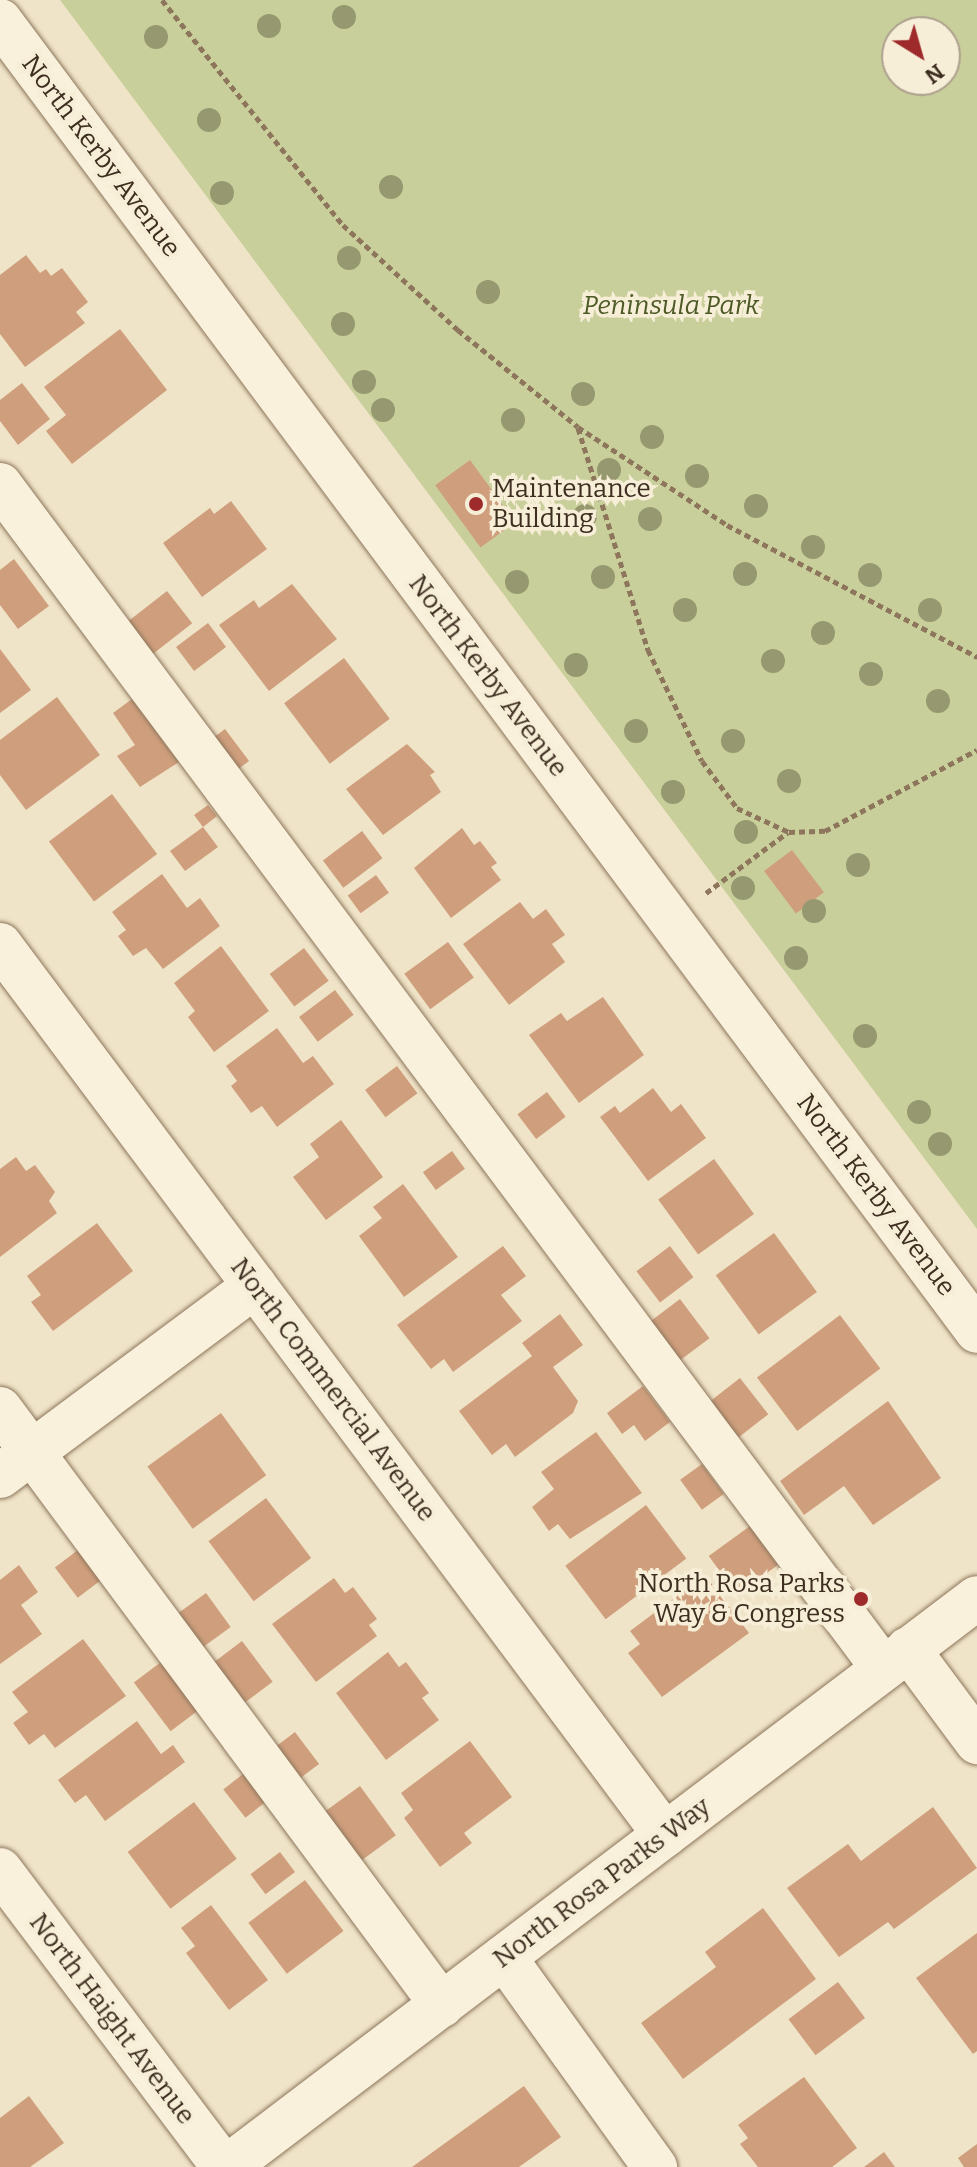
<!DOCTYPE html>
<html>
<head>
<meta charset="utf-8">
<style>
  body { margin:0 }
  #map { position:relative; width:977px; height:2167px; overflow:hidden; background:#f0e4c8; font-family:Bitter,serif }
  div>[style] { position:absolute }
  .green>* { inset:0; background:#c9cf9b }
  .building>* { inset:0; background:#cf9f7d; transform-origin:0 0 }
  .path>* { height:5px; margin-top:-2.5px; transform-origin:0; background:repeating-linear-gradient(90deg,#8d765c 0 6px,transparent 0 10px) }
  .roads { filter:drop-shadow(0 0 2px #8d765c) drop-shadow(0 0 2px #8d765c) }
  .minor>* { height:44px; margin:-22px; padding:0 22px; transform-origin:22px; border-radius:22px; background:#faf1dc }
  .trees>* { width:24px; height:24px; margin:-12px; border-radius:50%; background:#96986f }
  .dots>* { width:22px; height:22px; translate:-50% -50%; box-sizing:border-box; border:4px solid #f7eed8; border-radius:50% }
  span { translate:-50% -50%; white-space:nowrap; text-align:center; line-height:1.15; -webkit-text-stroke:7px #f7eed8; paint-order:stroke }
  .street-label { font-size:26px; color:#3d2e20 }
  .park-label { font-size:26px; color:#4d5a26; font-style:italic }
  .poi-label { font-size:26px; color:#3d2e20 }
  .left { translate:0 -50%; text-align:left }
  .right { translate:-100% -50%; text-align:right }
  .north { position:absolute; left:881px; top:16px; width:80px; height:80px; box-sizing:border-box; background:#f7eed8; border:2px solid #ada18e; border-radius:50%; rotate:143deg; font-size:22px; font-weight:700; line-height:32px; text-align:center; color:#3d2e20 }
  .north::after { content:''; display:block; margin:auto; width:28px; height:36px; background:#9e2a2b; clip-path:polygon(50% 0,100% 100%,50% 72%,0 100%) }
</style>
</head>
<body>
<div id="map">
  <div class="green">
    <i style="clip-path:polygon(evenodd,60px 0,977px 0,977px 1229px,60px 0,897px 32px,945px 32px,945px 80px,897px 80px,897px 32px)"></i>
  </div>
  <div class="building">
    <i style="clip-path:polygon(26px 255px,40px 273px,46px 269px,51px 276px,62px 268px,88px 302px,76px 312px,85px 323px,25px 367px,0 334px,0 275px)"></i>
    <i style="clip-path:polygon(120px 329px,167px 390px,72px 464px,46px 431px,66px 415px,44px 387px)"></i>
    <i style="clip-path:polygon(22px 383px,50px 419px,18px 445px,0 421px,0 400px)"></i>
    <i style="left:470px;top:460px;width:77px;height:43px;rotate:54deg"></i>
    <i style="clip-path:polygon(231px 501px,267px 549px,202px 597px,163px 543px,210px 508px,214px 514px)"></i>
    <i style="clip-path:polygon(14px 559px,49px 606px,18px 629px,0 605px,0 570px)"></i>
    <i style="clip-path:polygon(292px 584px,337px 639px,269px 691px,219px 625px,254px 600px,259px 608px)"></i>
    <i style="left:167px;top:591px;width:41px;height:61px;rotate:52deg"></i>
    <i style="left:208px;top:623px;width:30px;height:40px;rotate:53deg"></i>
    <i style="clip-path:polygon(0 649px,31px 690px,0 713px)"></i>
    <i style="left:344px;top:658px;width:76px;height:75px;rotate:53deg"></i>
    <i style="clip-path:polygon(57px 697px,100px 755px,26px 810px,0 775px,0 740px)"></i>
    <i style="clip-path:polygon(132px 699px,179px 762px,140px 787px,117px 756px,135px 745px,113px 713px)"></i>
    <i style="left:225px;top:729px;width:40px;height:25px;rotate:53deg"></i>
    <i style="clip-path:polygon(407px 744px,435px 772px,430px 775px,441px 792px,383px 835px,346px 789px)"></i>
    <i style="left:112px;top:794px;width:75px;height:79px;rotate:53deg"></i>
    <i style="clip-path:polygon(208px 805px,217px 816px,203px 827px,218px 847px,185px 871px,170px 851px,203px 827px,194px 815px)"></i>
    <i style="clip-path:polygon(462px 828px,474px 845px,480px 841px,497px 863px,491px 867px,501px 880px,451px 918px,414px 868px)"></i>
    <i style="left:362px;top:831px;width:34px;height:49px;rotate:53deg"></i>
    <i style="left:792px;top:850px;width:53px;height:35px;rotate:53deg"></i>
    <i style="clip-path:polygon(162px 874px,187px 908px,200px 898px,220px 926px,163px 969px,146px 948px,133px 956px,118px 936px,126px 930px,112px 912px)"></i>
    <i style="left:376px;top:875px;width:22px;height:35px;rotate:54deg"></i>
    <i style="clip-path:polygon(520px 902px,533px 919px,546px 909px,565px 935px,552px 944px,565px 962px,509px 1005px,463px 944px)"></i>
    <i style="left:448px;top:942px;width:44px;height:54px;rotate:54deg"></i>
    <i style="clip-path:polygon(221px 946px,269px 1011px,214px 1052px,188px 1017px,195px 1011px,174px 983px)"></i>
    <i style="left:304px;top:948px;width:41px;height:43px;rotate:53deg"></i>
    <i style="left:335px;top:990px;width:31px;height:45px;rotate:53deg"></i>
    <i style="clip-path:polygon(603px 997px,644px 1055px,579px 1103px,529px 1035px,561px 1013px,567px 1021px)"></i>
    <i style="clip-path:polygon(277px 1028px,303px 1063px,313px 1056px,334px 1084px,277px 1127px,262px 1106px,251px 1113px,231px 1086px,237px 1081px,226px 1066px)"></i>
    <i style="left:397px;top:1066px;width:34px;height:40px;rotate:53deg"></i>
    <i style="clip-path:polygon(653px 1088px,671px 1112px,681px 1104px,706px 1138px,648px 1181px,600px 1117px,615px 1106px,620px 1113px)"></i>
    <i style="left:547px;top:1092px;width:31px;height:37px;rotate:53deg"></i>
    <i style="clip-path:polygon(341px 1120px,383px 1177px,326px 1220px,293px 1177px,319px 1157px,310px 1144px)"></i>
    <i style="left:452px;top:1151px;width:22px;height:36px;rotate:54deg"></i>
    <i style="clip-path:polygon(16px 1157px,26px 1171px,35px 1165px,55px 1192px,49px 1201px,57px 1213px,0 1257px,0 1169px)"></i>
    <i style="left:714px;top:1159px;width:68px;height:69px;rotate:54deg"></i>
    <i style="clip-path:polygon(403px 1184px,458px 1257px,404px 1297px,359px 1236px,382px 1218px,373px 1207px)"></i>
    <i style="clip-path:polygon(97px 1223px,133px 1271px,53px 1331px,31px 1302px,41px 1295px,27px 1276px)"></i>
    <i style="left:774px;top:1233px;width:73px;height:72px;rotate:54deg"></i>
    <i style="clip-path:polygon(503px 1246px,526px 1276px,501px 1295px,522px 1321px,453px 1372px,444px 1359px,431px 1369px,397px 1325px)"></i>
    <i style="left:670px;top:1246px;width:39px;height:42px;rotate:53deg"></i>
    <i style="left:680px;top:1299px;width:49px;height:46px;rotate:53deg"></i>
    <i style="clip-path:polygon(560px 1314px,583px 1345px,553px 1367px,578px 1401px,573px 1413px,515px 1457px,506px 1444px,492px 1455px,459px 1411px,532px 1356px,522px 1343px)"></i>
    <i style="left:840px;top:1315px;width:67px;height:104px;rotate:53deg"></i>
    <i style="left:740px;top:1378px;width:46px;height:46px;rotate:52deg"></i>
    <i style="clip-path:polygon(643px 1386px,670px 1422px,645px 1441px,634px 1425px,622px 1434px,607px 1413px)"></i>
    <i style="clip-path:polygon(888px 1401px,941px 1478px,873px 1525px,844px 1486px,804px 1515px,780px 1481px)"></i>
    <i style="left:221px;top:1413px;width:77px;height:91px;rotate:54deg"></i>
    <i style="clip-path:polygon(596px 1432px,642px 1493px,570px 1539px,558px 1524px,549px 1531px,532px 1507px,554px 1489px,541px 1472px)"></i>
    <i style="left:702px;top:1464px;width:37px;height:27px;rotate:54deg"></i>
    <i style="left:266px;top:1498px;width:75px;height:72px;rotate:53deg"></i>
    <i style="left:646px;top:1505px;width:67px;height:101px;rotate:53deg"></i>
    <i style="left:750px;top:1526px;width:48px;height:51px;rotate:54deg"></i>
    <i style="left:78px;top:1550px;width:38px;height:29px;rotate:53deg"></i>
    <i style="clip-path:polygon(19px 1565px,38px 1592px,21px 1605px,42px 1634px,0 1664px,0 1580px)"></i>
    <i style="clip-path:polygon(705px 1575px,749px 1633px,662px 1697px,628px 1653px,640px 1644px,630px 1631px)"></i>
    <i style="clip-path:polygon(334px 1578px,345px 1593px,353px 1587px,377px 1619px,369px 1625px,377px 1636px,316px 1682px,272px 1624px)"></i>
    <i style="left:206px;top:1593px;width:42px;height:40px;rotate:54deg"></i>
    <i style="clip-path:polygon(83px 1639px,126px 1696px,55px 1748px,44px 1734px,29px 1745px,13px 1723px,28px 1712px,12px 1692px)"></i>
    <i style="left:242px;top:1641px;width:51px;height:43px;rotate:53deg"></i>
    <i style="clip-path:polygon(388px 1652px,399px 1667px,406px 1662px,429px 1693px,422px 1698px,439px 1720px,386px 1760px,336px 1693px)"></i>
    <i style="left:165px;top:1659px;width:61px;height:39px;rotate:53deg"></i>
    <i style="clip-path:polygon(137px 1721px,161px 1754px,173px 1745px,185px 1762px,105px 1821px,86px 1795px,75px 1803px,58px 1780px)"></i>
    <i style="left:295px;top:1732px;width:40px;height:26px;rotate:53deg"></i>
    <i style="clip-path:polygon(470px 1741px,512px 1797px,464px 1833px,472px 1843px,440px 1867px,404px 1818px,413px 1810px,401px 1793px)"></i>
    <i style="left:243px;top:1774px;width:36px;height:25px;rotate:52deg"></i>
    <i style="left:360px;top:1786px;width:61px;height:46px;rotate:54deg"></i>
    <i style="left:194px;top:1802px;width:71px;height:83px;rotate:53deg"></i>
    <i style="clip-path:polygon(933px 1807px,977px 1868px,894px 1929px,888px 1922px,839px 1957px,787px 1888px,848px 1844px,861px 1861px)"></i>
    <i style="left:280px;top:1852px;width:25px;height:37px;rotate:53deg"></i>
    <i style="left:305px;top:1880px;width:64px;height:71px;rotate:53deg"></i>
    <i style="clip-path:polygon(211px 1905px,268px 1980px,229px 2010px,186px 1953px,195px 1946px,181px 1928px)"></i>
    <i style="clip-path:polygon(763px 1908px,816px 1979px,683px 2079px,641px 2023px,716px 1967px,705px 1952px)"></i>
    <i style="clip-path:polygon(977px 1933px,977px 2051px,973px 2054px,916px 1978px)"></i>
    <i style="left:838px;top:1982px;width:45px;height:62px;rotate:53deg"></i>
    <i style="clip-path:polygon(804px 2077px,857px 2148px,832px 2167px,758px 2167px,740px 2144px,748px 2138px,738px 2125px)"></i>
    <i style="clip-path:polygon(524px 2086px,561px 2137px,519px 2167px,412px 2167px)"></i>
    <i style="clip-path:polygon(29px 2096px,64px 2143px,30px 2167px,0 2167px,0 2118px)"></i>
    <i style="clip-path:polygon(977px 2144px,977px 2167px,964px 2167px,958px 2158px)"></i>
    <i style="clip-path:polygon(884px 2152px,895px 2167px,864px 2167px)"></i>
  </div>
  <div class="path">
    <i style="left:162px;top:0;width:289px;rotate:51.2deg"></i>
    <i style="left:343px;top:225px;width:156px;rotate:42.4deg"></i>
    <i style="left:458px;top:330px;width:154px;rotate:38.9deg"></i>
    <i style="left:578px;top:427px;width:178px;rotate:33.3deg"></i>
    <i style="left:727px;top:525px;width:283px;rotate:27.8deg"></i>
    <i style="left:578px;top:428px;width:233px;rotate:72.5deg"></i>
    <i style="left:648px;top:650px;width:123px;rotate:64.1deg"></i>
    <i style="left:702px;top:761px;width:59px;rotate:53.3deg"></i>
    <i style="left:737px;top:808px;width:57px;rotate:24.8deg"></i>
    <i style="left:789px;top:832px;width:36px;rotate:-2deg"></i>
    <i style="left:825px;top:831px;width:172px;rotate:-28.1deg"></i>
    <i style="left:706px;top:893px;width:102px;rotate:-36.6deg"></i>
  </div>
  <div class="roads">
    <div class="minor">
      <i style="left:0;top:21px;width:1634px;rotate:53.28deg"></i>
      <i style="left:0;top:485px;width:1476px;rotate:53.26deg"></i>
      <i style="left:0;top:945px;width:1111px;rotate:53.23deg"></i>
      <i style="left:0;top:1409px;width:742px;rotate:53.44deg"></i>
      <i style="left:0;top:1476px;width:318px;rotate:-36.7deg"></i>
      <i style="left:908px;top:1649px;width:116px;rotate:53.4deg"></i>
      <i style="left:0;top:1870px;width:372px;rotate:53deg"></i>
      <i style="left:504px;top:1957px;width:259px;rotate:54.3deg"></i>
      <i style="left:227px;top:2167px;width:941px;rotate:-37.19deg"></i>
    </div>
  </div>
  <div class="trees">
    <i style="left:344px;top:17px"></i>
    <i style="left:269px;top:26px"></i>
    <i style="left:156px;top:37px"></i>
    <i style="left:209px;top:120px"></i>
    <i style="left:391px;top:187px"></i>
    <i style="left:222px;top:193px"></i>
    <i style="left:349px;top:258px"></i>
    <i style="left:488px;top:292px"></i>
    <i style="left:343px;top:324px"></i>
    <i style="left:364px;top:382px"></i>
    <i style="left:583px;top:394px"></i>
    <i style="left:383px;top:410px"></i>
    <i style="left:513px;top:420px"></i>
    <i style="left:652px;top:437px"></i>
    <i style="left:609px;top:470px"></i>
    <i style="left:697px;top:476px"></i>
    <i style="left:756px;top:506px"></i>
    <i style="left:585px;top:516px"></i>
    <i style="left:650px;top:519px"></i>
    <i style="left:813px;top:547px"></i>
    <i style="left:745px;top:574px"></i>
    <i style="left:870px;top:575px"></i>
    <i style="left:603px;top:577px"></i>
    <i style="left:517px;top:582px"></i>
    <i style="left:685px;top:610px"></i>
    <i style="left:930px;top:610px"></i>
    <i style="left:823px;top:633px"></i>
    <i style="left:773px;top:661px"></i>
    <i style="left:576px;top:665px"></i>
    <i style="left:871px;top:674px"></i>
    <i style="left:938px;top:701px"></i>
    <i style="left:636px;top:731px"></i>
    <i style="left:733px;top:741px"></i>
    <i style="left:789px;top:781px"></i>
    <i style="left:673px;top:792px"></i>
    <i style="left:746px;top:832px"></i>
    <i style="left:858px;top:865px"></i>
    <i style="left:743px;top:888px"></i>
    <i style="left:814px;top:911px"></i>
    <i style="left:796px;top:958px"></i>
    <i style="left:865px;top:1036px"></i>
    <i style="left:919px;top:1112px"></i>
    <i style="left:940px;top:1144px"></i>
  </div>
  <div class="dots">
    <i style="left:476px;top:504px;background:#9e2a2b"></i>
    <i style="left:861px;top:1599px;background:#9e2a2b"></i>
  </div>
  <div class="street-label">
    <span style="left:101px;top:156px;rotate:53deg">North Kerby Avenue</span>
    <span style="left:488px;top:676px;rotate:53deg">North Kerby Avenue</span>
    <span style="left:876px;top:1195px;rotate:53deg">North Kerby Avenue</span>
    <span style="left:333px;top:1390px;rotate:53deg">North Commercial Avenue</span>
    <span style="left:602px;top:1883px;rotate:-37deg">North Rosa Parks Way</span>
    <span style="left:112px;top:2019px;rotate:53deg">North Haight Avenue</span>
  </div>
  <div class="park-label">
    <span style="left:671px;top:306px">Peninsula Park</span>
  </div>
  <div class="poi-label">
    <span class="left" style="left:492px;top:504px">Maintenance<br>Building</span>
    <span class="right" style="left:845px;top:1599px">North Rosa Parks<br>Way &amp; Congress</span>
  </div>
  <div class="north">N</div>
</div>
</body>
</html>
